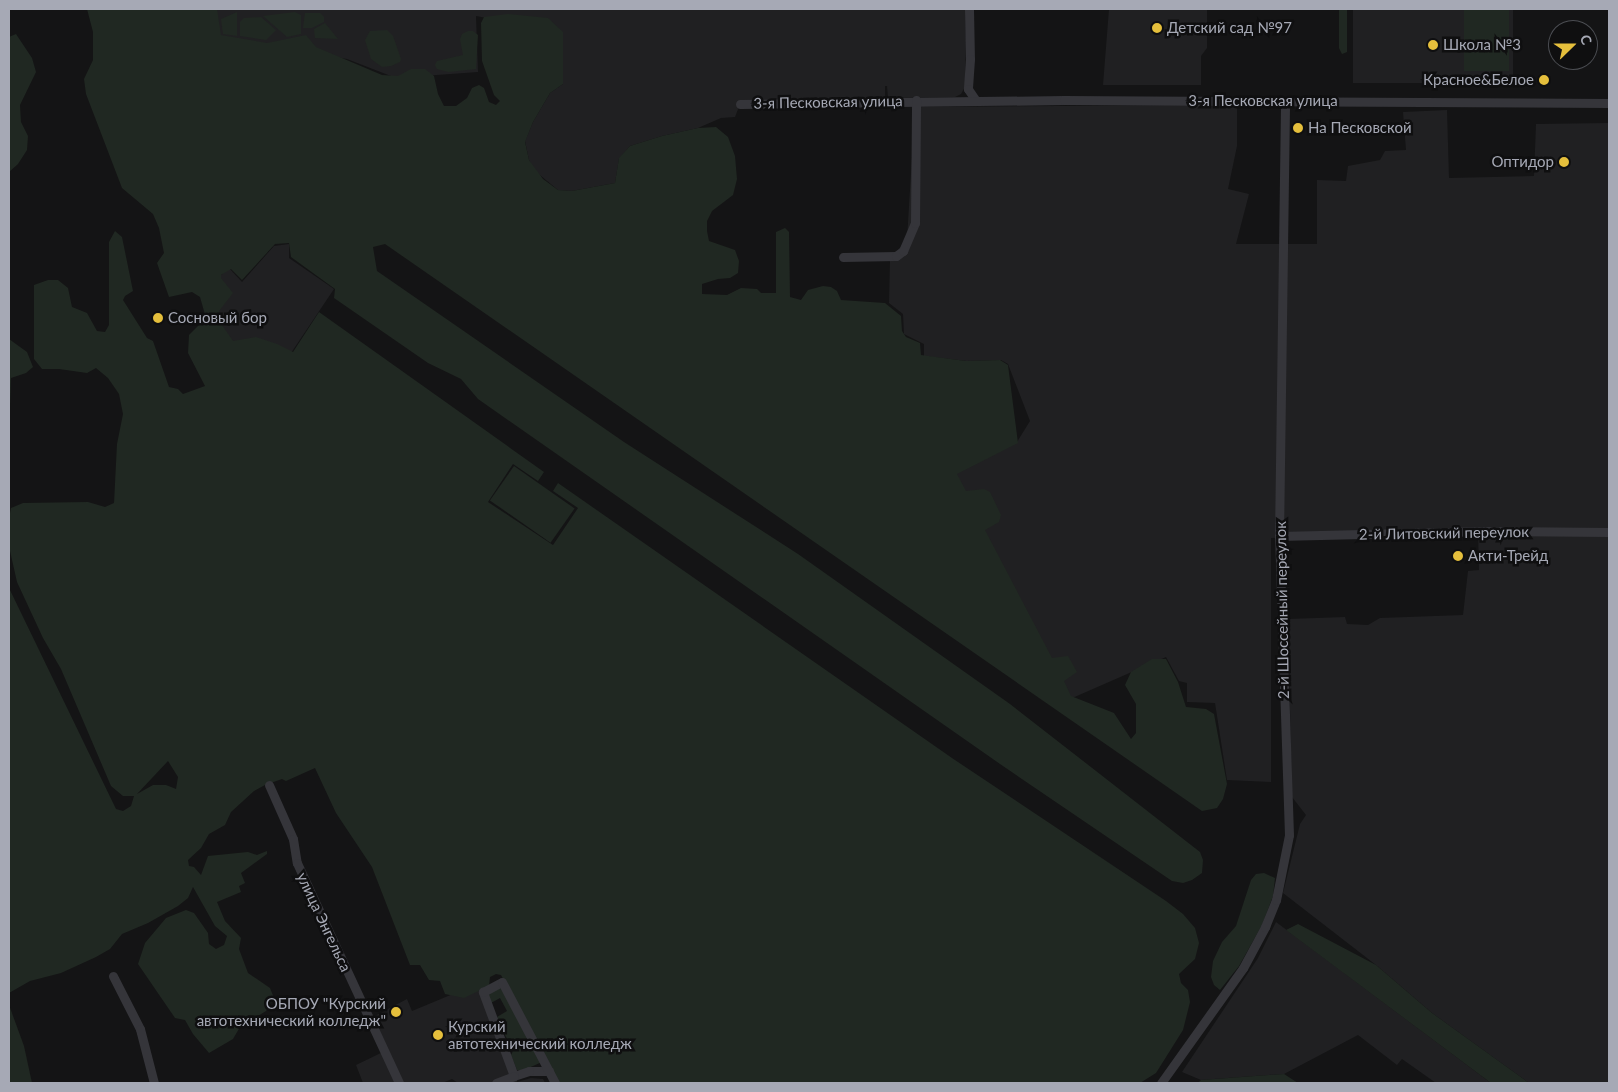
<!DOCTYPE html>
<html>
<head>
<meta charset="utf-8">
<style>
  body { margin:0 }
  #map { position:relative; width:1618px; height:1092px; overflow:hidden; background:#141415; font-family:Lato,sans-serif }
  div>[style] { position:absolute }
  .built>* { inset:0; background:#202022; transform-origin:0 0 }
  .green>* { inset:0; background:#202822; transform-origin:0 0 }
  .street>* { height:9px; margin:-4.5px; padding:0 4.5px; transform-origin:4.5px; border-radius:4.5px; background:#35353a }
  .dots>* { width:14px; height:14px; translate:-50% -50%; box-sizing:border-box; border:2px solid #0f0f10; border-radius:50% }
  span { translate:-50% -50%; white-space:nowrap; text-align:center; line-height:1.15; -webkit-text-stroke:5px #0f0f10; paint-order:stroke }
  .poi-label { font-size:15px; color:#a6a9b5 }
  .left { translate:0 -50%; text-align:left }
  .right { translate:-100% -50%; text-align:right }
  .street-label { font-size:15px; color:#a6a9b5 }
  .frame { position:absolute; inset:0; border:10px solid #a6a9b5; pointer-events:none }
  .north { position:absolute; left:1548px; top:20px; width:50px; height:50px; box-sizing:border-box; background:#0f0f10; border:1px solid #4b4d52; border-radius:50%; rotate:68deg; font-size:14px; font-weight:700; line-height:20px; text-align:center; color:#a6a9b5 }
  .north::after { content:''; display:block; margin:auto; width:18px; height:22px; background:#e5bf3c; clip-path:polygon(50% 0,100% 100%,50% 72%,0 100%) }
</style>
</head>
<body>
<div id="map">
  <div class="built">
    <i style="clip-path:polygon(194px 9px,965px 9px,966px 41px,965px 87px,961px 94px,955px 97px,888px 98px,887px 86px,885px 86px,885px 101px,740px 104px,735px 117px,721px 118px,698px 128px,662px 136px,630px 146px,619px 159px,615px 183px,572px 191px,558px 190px,535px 171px,529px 160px,525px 141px,533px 122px,550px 93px,563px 84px,562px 32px,476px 16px,478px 72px,396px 78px,347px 59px,197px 33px)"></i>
    <i style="clip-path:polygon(1109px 9px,1207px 9px,1207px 48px,1201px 56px,1201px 85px,1103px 85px)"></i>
    <i style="left:1353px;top:9px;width:160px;height:74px"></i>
    <i style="clip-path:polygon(1237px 105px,1237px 146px,1228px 189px,1249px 194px,1236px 244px,1317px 244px,1317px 180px,1346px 181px,1348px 166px,1380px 160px,1385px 151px,1406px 150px,1403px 112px,1447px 110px,1449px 178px,1534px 176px,1536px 124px,1609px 123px,1609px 1083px,1529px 1083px,1432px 1013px,1376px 965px,1283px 893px,1300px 824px,1306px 815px,1292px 797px,1288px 619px,1345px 617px,1347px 624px,1368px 625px,1380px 618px,1463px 615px,1468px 571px,1479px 570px,1478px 531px,1271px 538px,1271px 782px,1227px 780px,1215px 703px,1187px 702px,1187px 683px,1179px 681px,1166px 657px,1070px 699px,950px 472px,1017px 442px,1030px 421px,1008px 364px,1001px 360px,967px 361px,924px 356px,924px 344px,904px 334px,903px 314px,889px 303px,890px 260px,907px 239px,915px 107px)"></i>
    <i style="clip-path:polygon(289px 244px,289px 258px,334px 289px,291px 353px,233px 343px,220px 323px,222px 321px,215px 311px,219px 277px,229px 268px,242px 282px,274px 246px)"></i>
    <i style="clip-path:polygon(1276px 922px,1491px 1083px,1436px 1083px,1402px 1059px,1397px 1065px,1358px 1035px,1284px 1074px,1201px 1080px,1182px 1072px,1258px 958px)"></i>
    <i style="clip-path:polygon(477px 984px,517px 1082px,531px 1078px,543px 1079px,545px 1083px,458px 1083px,452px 1079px,442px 1083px,363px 1083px,356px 1065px,385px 1051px,369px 1019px,407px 999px,412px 1011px)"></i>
  </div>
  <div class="green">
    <i style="clip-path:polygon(evenodd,87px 9px,217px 9px,221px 35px,267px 43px,306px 35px,316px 47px,382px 75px,398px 76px,411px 69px,425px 69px,434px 76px,438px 94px,444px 106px,456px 106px,467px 98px,472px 88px,479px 85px,484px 88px,489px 102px,496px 105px,500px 101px,494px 95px,482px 61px,481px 23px,484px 17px,508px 14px,548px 18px,563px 32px,563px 84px,550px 93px,533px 122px,525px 142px,529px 160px,543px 179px,558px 190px,572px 191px,615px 183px,619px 158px,630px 146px,662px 136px,698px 128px,716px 127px,728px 137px,735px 156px,737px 179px,733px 195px,712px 211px,707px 221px,707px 231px,709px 241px,735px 250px,739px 261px,738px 273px,730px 278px,718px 279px,702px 284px,702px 294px,727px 295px,741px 288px,757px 289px,761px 293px,776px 293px,776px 232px,785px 228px,789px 232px,790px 297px,801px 300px,808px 290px,823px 286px,831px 287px,837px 291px,841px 300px,885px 303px,901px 316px,902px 331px,906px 337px,920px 343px,921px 355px,966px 361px,1000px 360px,1008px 365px,1018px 443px,957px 474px,966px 491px,984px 489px,990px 492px,1001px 515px,999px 522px,985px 530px,1052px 658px,1068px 656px,1077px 672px,1064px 681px,1071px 696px,1114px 713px,1131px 739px,1136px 733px,1136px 704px,1125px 685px,1131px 672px,1152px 659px,1166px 659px,1178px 682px,1186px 707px,1206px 709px,1214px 714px,1227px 784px,1223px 799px,1217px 808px,1202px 811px,385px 244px,373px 247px,377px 271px,624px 442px,798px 554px,1010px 704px,1200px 852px,1203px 860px,1202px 873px,1192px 880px,1183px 883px,1172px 881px,1000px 764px,478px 399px,461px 379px,428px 363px,334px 298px,335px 289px,291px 257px,289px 243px,275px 244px,242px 280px,231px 269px,221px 275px,221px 278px,233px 293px,219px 311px,222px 325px,233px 341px,256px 337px,277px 344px,293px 352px,319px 312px,544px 472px,538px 481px,513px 464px,488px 502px,553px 545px,578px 508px,553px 491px,558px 483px,952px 758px,1166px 901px,1183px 914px,1195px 928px,1199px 943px,1195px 959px,1179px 974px,1181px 983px,1188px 990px,1190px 1002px,1183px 1030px,1156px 1073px,1140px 1083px,559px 1083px,501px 975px,496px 974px,490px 977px,489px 986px,464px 998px,445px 994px,440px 981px,429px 980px,420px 965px,410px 965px,372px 867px,336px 813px,315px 768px,286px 781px,282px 779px,265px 785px,254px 791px,231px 812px,225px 825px,209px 834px,201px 848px,188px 860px,189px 866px,194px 867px,201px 875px,208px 856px,248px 852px,257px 855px,267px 851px,267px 854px,241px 873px,245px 883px,239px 886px,241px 892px,217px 902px,225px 921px,241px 938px,239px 949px,248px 973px,270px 988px,274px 998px,266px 1011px,240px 1027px,233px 1039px,209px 1053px,193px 1034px,185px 1020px,175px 1018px,138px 964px,145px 943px,166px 918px,186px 910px,194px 913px,208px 933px,209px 944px,216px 949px,224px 945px,227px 936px,215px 926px,193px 887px,188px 898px,178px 906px,148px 923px,122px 934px,110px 949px,96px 957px,61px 973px,30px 981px,9px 993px,9px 588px,116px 809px,123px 811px,131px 806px,134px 796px,123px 796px,111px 786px,61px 669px,43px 638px,17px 582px,10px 551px,9px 518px,11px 508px,23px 503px,88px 502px,105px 507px,114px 503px,117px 444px,123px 414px,119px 394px,108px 378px,96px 368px,87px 373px,59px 369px,42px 369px,34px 359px,34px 285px,48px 280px,58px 280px,68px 288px,72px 307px,87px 313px,97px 331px,105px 332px,109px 325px,109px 242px,115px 231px,122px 237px,133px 291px,125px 296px,123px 300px,147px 338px,153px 341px,169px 387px,178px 389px,183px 394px,205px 386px,188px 353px,189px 335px,206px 318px,200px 297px,192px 292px,169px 297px,157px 263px,164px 253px,159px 228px,153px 214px,122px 188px,86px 94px,84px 79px,93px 60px,93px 32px,87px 9px,168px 761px,178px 777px,176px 789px,166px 785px,153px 785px,137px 794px,168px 761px)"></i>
    <i style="clip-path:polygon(1339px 9px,1347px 9px,1347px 52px,1342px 54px,1339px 48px)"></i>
    <i style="left:1464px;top:9px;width:45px;height:62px"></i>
    <i style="clip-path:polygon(237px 12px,237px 36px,223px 34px,221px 19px)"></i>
    <i style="clip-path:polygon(295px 12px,301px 15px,301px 34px,287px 37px,263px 16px)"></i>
    <i style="clip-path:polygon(305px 13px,320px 13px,324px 17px,324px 22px,312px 28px,303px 28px)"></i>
    <i style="clip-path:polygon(261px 17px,276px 30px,266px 40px,240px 36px,240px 22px,244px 18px)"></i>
    <i style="clip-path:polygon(325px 23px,338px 39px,315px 38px,314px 29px)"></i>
    <i style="clip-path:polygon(387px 30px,393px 36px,401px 59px,400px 62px,391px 66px,382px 67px,371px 59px,365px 40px,370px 31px)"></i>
    <i style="clip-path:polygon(468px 31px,473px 31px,478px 35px,476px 69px,449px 72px,437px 69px,435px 65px,437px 61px,463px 55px,460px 39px,462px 34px)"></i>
    <i style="clip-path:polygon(16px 34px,32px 58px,36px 72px,20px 105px,21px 122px,28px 136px,27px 150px,18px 164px,9px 172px,9px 37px)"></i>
    <i style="clip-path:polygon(9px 339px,27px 352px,33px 367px,26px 373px,11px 378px,9px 436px)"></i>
    <i style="left:514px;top:466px;width:74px;height:42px;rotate:35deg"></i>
    <i style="clip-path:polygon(1264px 873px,1275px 878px,1273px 896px,1262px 925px,1239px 966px,1220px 990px,1214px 985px,1211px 977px,1213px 961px,1222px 942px,1236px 926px,1251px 880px,1256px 874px)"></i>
    <i style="clip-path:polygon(1298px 924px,1376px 965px,1432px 1013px,1529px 1083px,1491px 1083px,1286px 930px)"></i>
    <i style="clip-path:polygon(497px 988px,503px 989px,542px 1062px,524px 1070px,517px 1070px,511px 1055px,514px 1049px,506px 1037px,497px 1017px,507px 1011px,500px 998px,491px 1003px,487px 994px)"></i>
    <i style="clip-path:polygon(9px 1005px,24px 1046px,32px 1083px,9px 1083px)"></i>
    <i style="clip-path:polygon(1284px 1074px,1298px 1083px,1198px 1083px,1201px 1080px)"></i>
  </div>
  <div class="street">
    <i style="left:969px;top:9px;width:50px;rotate:88.9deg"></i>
    <i style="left:970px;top:59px;width:30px;rotate:94deg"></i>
    <i style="left:968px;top:89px;width:14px;rotate:56deg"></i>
    <i style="left:740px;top:104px;width:324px;rotate:-0.7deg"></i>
    <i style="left:1064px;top:100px;width:545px;rotate:0.32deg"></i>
    <i style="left:843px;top:257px;width:53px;rotate:-1.1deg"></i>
    <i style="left:896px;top:256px;width:9px;rotate:-36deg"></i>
    <i style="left:903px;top:251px;width:30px;rotate:-67deg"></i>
    <i style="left:915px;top:223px;width:123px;rotate:-89.5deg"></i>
    <i style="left:1279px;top:536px;width:199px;rotate:-1.4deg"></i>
    <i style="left:1478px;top:531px;width:131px;rotate:0.4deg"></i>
    <i style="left:269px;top:785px;width:59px;rotate:66deg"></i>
    <i style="left:293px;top:839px;width:24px;rotate:81deg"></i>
    <i style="left:297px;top:863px;width:242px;rotate:65.1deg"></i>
    <i style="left:113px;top:976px;width:59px;rotate:63deg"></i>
    <i style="left:140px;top:1029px;width:56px;rotate:75.5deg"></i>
    <i style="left:549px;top:1071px;width:20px;rotate:180deg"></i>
    <i style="left:529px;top:1071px;width:16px;rotate:162deg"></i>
    <i style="left:514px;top:1076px;width:90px;rotate:-110.3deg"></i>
    <i style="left:483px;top:992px;width:21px;rotate:-28deg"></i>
    <i style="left:502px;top:982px;width:114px;rotate:62.3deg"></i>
    <i style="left:496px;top:1083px;width:19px;rotate:-21deg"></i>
    <i style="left:1161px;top:1083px;width:141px;rotate:-54.5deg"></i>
    <i style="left:1243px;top:968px;width:47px;rotate:-61.8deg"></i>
    <i style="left:1265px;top:927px;width:29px;rotate:-68deg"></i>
    <i style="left:1276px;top:900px;width:66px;rotate:-78.7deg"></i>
    <i style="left:1289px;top:835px;width:299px;rotate:-91.9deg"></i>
    <i style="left:1279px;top:536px;width:434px;rotate:-89.2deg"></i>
  </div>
  <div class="dots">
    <i style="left:1157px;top:28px;background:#e5bf3c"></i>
    <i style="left:1433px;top:45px;background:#e5bf3c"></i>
    <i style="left:1544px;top:80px;background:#e5bf3c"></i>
    <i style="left:1298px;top:128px;background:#e5bf3c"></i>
    <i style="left:1564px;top:162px;background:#e5bf3c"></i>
    <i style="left:158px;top:318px;background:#e5bf3c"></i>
    <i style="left:1458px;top:556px;background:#e5bf3c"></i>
    <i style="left:396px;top:1012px;background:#e5bf3c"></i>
    <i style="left:438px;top:1035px;background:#e5bf3c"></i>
  </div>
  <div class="poi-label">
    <span class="left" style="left:1167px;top:28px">Детский сад №97</span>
    <span class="left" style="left:1443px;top:45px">Школа №3</span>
    <span class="right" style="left:1534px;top:80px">Красное&amp;Белое</span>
    <span class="left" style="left:1308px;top:128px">На Песковской</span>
    <span class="right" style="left:1554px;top:162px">Оптидор</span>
    <span class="left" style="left:168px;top:318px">Сосновый бор</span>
    <span class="left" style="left:1468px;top:556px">Акти-Трейд</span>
    <span class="right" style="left:386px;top:1012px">ОБПОУ "Курский<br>автотехнический колледж"</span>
    <span class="left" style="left:448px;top:1035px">Курский<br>автотехнический колледж</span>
  </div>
  <div class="street-label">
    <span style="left:1263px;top:101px">3-я Песковская улица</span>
    <span style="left:828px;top:102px;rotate:-1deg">3-я Песковская улица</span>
    <span style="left:1444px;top:533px;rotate:-1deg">2-й Литовский переулок</span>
    <span style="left:1282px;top:610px;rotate:-91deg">2-й Шоссейный переулок</span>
    <span style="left:324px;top:922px;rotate:65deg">улица Энгельса</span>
  </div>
  <div class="frame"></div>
  <div class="north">С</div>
</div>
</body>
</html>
